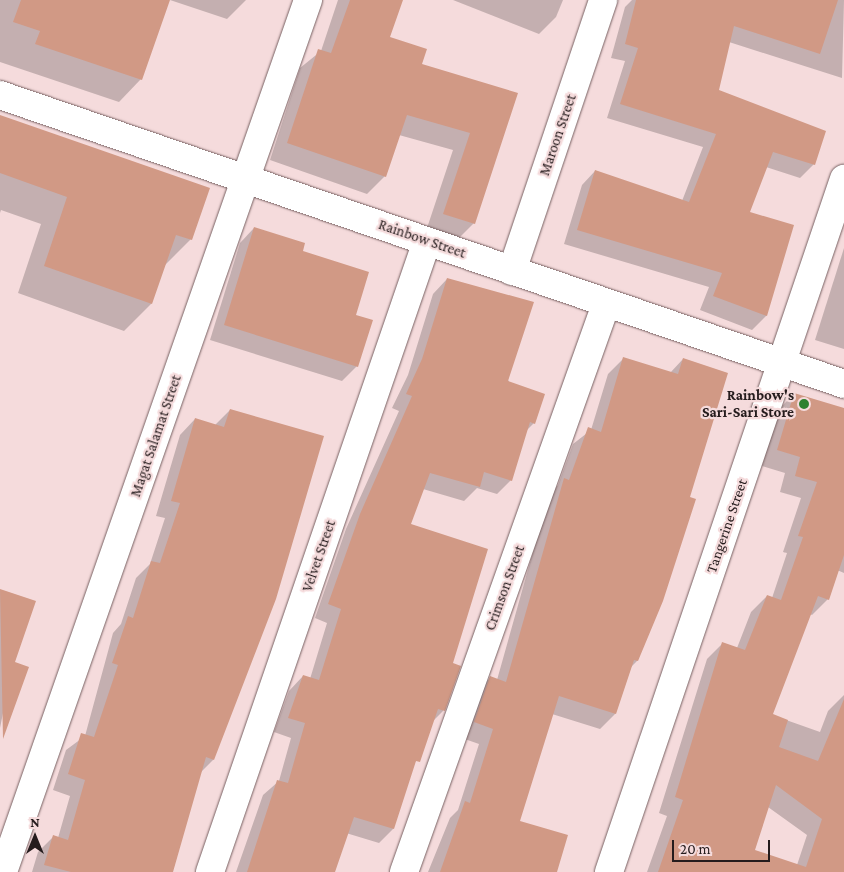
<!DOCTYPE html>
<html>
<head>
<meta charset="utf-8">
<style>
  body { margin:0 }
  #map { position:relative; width:844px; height:872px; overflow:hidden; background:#f5dbdc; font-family:"Crimson Pro",serif }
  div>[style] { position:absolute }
  .shadow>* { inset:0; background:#0003 }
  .building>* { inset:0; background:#d19985 }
  .roads { filter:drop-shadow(0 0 1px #776162) drop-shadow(0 0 1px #776162) }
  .minor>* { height:28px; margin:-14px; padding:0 14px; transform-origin:14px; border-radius:14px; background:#fff }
  .dots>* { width:14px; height:14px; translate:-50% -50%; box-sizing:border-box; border:2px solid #f5dbdc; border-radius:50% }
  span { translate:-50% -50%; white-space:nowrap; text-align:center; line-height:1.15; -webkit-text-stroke:4.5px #f5dbdc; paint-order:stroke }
  .street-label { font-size:15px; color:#251c1d }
  .poi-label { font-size:15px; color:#251c1d; font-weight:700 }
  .right { translate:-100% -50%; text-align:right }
  .north { position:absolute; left:10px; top:812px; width:50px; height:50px; -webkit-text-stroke:4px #f5dbdc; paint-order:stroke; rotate:0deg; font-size:14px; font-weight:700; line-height:20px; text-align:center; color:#251c1d }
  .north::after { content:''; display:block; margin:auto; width:18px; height:22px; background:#251c1d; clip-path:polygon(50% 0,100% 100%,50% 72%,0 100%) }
  .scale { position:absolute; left:672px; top:840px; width:98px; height:22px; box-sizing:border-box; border:2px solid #251c1d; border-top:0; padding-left:6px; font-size:15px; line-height:18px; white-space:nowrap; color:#251c1d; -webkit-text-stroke:4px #f5dbdc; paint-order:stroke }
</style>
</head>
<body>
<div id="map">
  <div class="shadow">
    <i style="clip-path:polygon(0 0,169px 0,141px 79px,119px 102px,0 62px)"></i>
    <i style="clip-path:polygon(170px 0,246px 0,227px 19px)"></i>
    <i style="clip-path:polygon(338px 0,402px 0,388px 38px,420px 65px,516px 94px,474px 223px,456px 241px,426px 231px,453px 150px,399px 135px,385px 176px,367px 194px,270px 160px,300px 68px,321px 51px)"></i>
    <i style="clip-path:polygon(453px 0,563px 0,556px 17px,539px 34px)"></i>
    <i style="clip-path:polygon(632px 0,844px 0,842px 78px,729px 42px,718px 91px,814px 164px,800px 178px,766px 167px,748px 213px,793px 226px,766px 316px,752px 330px,700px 310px,709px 287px,564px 244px,582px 185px,595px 171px,682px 201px,703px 147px,607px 118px,625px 61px,611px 58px,625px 7px)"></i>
    <i style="clip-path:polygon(0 117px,191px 239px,164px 266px,151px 304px,124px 331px,18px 293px,41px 224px,1px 210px,0 213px)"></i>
    <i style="clip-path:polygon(254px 228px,301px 252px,354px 316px,357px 366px,342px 381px,210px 340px,240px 243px)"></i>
    <i style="clip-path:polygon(844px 248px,844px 349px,815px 340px)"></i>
    <i style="clip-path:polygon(447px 279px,534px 423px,526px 431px,511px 480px,497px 494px,477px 488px,464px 501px,423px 489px,409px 524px,487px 550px,451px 664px,459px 667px,443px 711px,433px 721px,413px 767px,393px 829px,379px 843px,346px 833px,333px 872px,236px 872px,263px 795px,279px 781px,291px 738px,274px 732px,289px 691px,303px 676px,310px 679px,327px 623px,315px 618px,346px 529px,399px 411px,392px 408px,408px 375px,433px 294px)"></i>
    <i style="clip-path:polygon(623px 359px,670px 373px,683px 359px,637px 661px,630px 668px,615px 714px,600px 729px,552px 714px,519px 822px,556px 872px,428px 872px,450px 818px,458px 810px,479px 744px,459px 737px,475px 693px,490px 678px,497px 680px,549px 495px,558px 485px,573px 444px,591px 430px,608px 374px)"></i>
    <i style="clip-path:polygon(evenodd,794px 394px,844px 410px,844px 573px,837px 570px,828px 599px,812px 615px,807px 613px,772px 715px,820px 732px,828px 711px,844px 695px,844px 872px,647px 872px,667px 816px,659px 813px,707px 659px,723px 643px,737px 648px,751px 612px,767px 596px,772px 598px,787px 553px,783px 552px,801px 498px,780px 492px,785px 473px,762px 466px,778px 410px,794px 394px,768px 807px,807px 835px,797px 865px,754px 851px,768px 807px)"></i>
    <i style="clip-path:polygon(230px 410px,213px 760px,200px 773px,171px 872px,32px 872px,38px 852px,53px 837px,58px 838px,70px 796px,53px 790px,66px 750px,85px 736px,113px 633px,121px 624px,136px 578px,150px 564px,165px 518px,156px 516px,180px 435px,195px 419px,215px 425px)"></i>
    <i style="clip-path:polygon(0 590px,34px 602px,13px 663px,0 728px)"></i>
  </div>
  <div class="building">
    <i style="clip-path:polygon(21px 0,170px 0,142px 80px,35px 44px,40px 31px,13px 22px)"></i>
    <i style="clip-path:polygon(350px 0,403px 0,390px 37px,427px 49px,422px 64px,518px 93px,475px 224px,443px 214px,470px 133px,407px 115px,386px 177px,287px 143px,318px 49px,331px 53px)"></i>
    <i style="clip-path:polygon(636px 0,838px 0,820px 54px,734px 26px,719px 90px,826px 131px,815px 165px,773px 152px,750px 212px,794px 225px,767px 316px,713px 296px,722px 273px,577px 230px,595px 170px,689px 202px,716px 134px,620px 104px,638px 48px,625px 44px)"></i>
    <i style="clip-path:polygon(0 115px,210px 188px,192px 240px,176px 235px,152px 304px,44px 266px,67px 197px,0 173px)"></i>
    <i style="clip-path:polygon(254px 227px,305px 243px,303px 251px,369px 272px,356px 315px,373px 320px,358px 367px,224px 325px)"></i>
    <i style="clip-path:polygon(447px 278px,534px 302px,508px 381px,545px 394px,535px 424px,530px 422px,512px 481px,484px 472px,480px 487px,430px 473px,411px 524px,488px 549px,453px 663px,461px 666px,445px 711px,438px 709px,420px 762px,416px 761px,394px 829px,354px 817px,335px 872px,247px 872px,277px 780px,288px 783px,305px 723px,288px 718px,303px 675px,319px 680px,341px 609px,328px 604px,360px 514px,412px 396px,406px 394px,422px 359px)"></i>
    <i style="clip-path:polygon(623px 357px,678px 374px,683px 358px,728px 373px,690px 497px,696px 499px,663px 601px,638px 661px,634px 660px,616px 714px,559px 696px,520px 821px,568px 835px,557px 872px,440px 872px,465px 801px,470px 803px,493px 729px,474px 722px,490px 676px,506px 682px,564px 478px,569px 480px,588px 427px,601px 432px)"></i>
    <i style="clip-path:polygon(evenodd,794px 393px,844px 408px,844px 555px,829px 600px,818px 596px,773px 714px,788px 720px,779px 747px,818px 761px,844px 699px,844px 872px,658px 872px,683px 800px,675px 797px,722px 642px,745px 650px,767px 595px,781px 600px,803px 537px,798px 536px,817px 482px,795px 476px,800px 457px,777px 450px,794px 393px,776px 785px,822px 819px,806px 867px,755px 850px,776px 785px)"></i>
    <i style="clip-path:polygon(230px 409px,324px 436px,276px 599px,214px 760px,206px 757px,173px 872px,71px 872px,44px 865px,53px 835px,68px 840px,85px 780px,68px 774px,81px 733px,94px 737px,118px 665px,112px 663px,128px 616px,133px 618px,151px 561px,160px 563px,180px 503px,171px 501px,195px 418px,224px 427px)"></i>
    <i style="clip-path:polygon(0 589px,36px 601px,15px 662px,29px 667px,3px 739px)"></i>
  </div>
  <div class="roads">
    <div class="minor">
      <i style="left:0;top:95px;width:892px;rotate:18.9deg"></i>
      <i style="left:512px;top:271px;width:286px;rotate:-71.4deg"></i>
      <i style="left:3px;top:872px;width:924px;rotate:-70.72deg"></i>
      <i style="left:210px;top:872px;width:667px;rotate:-71.02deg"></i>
      <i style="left:404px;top:872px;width:603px;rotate:-70.42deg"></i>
      <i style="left:609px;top:872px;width:732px;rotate:-71.27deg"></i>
    </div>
  </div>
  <div class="dots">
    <i style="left:804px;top:404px;background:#2d812f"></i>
  </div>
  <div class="street-label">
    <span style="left:558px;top:135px;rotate:-71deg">Maroon Street</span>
    <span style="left:422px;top:239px;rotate:19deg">Rainbow Street</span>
    <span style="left:156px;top:436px;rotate:-71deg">Magat Salamat Street</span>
    <span style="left:727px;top:526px;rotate:-71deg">Tangerine Street</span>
    <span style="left:319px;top:556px;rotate:-71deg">Velvet Street</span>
    <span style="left:505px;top:588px;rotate:-70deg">Crimson Street</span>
  </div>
  <div class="poi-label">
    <span class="right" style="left:794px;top:404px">Rainbow's<br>Sari-Sari Store</span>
  </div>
  <div class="north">N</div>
  <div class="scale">20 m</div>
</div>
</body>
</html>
